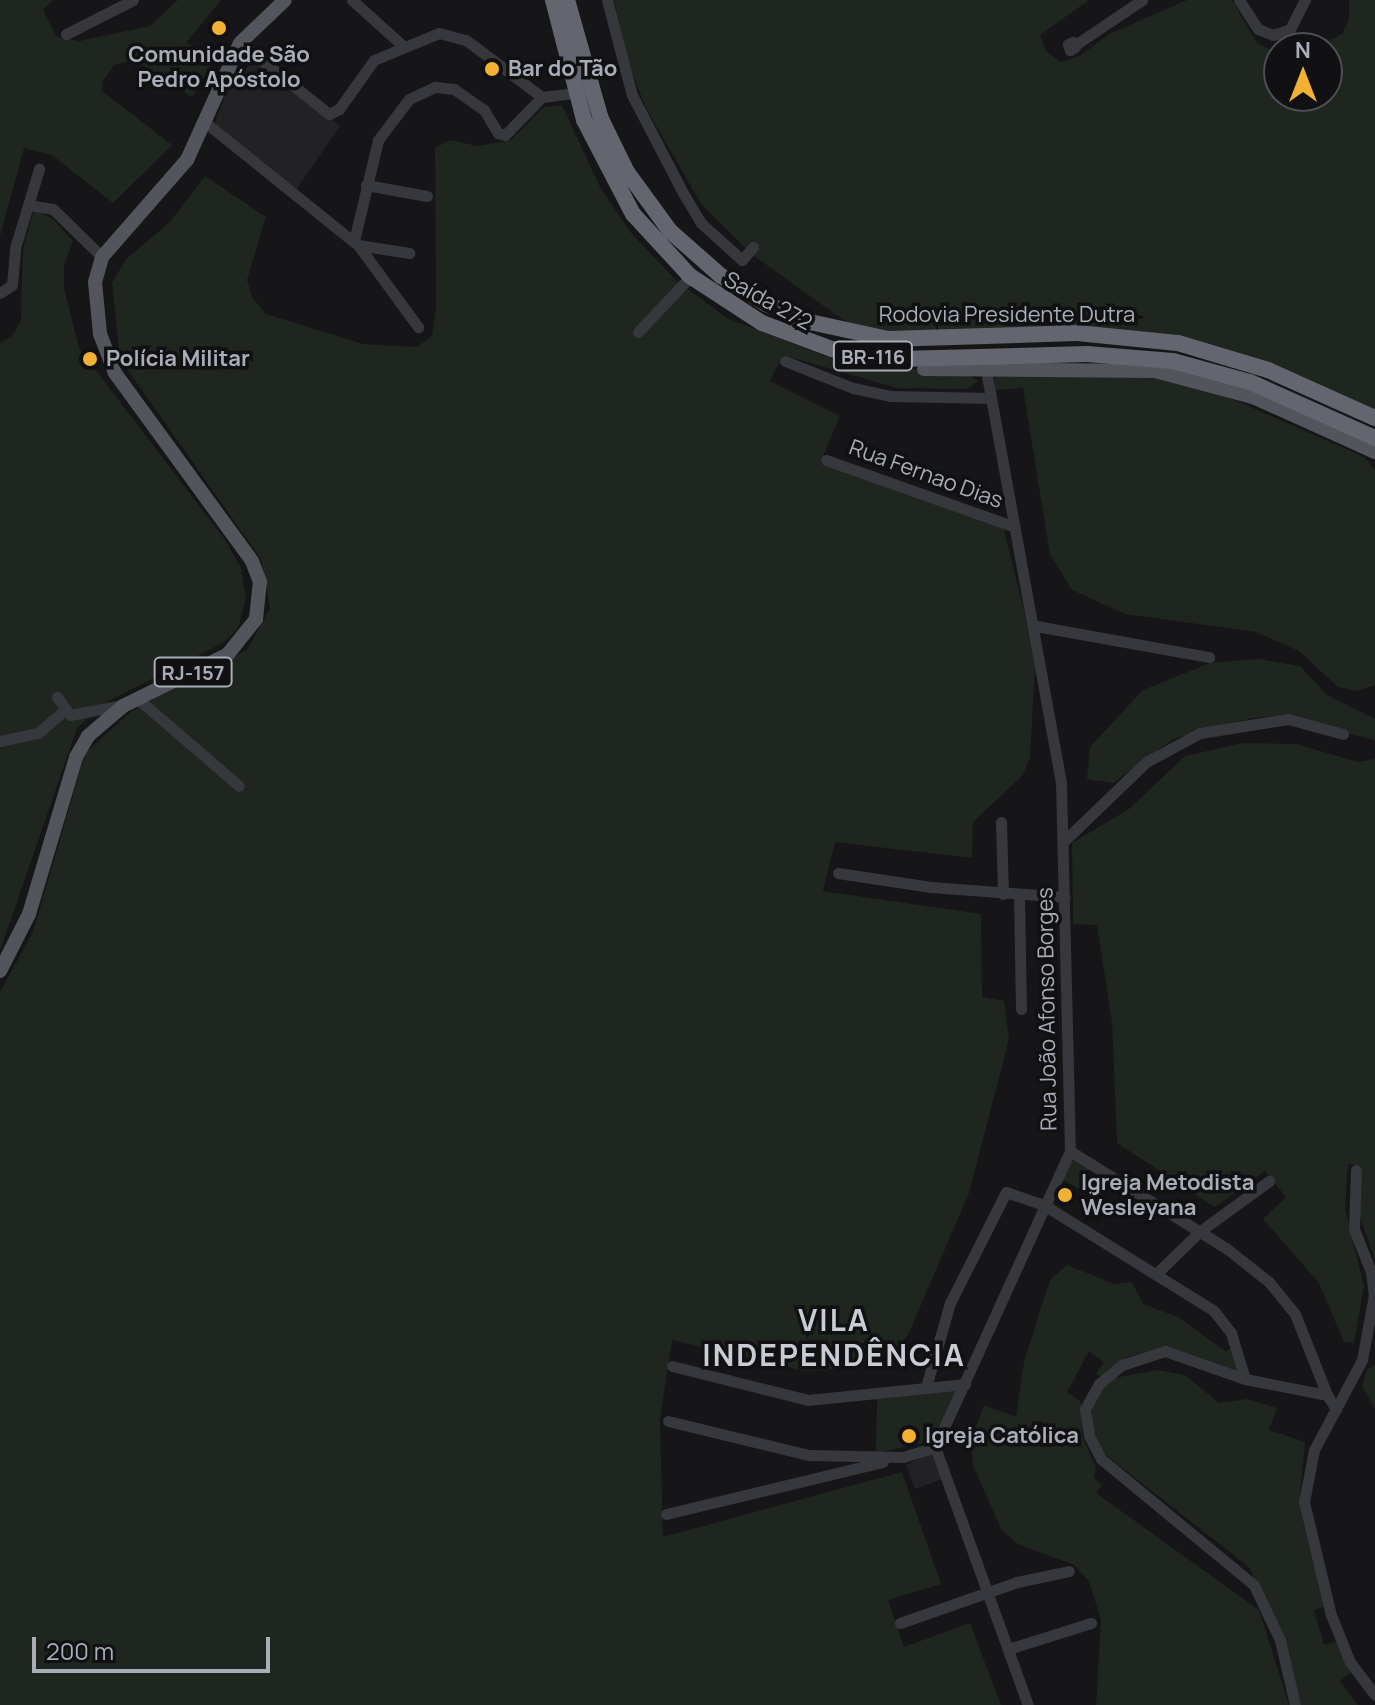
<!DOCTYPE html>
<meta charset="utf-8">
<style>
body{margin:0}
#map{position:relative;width:1375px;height:1705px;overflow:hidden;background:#161618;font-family:Manrope,sans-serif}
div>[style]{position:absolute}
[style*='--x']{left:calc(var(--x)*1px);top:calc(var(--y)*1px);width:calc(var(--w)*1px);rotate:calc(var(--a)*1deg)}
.built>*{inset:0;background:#222225}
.green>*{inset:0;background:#1e261f}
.minor>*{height:11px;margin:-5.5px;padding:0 5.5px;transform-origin:5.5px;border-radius:5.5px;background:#37383d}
.major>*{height:14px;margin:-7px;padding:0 7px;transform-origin:7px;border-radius:7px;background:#53555c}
.highway>*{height:16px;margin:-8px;padding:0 8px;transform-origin:8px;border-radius:8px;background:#63666e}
.dots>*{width:22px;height:22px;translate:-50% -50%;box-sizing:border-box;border:4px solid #111113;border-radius:50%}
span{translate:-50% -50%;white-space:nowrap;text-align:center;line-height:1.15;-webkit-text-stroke:7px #111113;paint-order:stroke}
.shield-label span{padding:2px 6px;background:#111113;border:2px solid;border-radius:6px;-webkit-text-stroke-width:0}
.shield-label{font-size:20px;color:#a8adb8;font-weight:700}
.poi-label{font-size:22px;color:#a8adb8;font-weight:700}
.left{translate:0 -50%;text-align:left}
.street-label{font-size:22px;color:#a8adb8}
.district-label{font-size:30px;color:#c9ccd4;font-weight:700;letter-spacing:2px}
.north{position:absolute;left:1263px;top:32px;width:80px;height:80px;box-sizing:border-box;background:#111113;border:2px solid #4d4f55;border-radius:50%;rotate:0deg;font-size:22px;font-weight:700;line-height:32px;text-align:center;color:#a8adb8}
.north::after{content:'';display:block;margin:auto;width:28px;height:36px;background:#f2b134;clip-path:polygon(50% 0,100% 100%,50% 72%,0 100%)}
.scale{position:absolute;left:32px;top:1637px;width:238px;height:36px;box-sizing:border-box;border:4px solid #a8adb8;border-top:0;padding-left:10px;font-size:24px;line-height:28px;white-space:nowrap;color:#a8adb8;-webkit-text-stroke:6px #111113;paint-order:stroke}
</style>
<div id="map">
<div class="built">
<div style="clip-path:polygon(242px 49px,340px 126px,296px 190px,215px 123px)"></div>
<div style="clip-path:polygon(931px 1453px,943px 1479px,915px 1489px,906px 1465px)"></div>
</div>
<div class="green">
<div style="clip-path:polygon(0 0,53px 0,43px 10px,57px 37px,80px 41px,150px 26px,178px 0,221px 0,186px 43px,217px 56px,192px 97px,135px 60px,114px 65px,103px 81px,102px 91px,172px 145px,113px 203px,52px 155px,24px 148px,0 236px)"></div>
<div style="clip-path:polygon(614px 0,1089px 0,1040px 35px,1046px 51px,1060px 62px,1080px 56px,1109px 34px,1187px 0,1232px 0,1257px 43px,1279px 54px,1279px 96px,1327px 96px,1327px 48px,1314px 48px,1342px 34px,1349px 20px,1349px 0,1375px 0,1375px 411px,1161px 334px,1062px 327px,944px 338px,865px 329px,845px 321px,753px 255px,701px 204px,646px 108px,625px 55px)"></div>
<div style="clip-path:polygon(562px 105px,600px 187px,631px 233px,678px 282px,727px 318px,840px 362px,967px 374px,978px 381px,967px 389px,897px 388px,783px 355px,770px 381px,840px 416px,820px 463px,1004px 529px,1024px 611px,1035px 667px,1030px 757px,1023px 775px,973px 822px,972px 858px,835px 842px,823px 891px,981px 914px,982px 997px,1004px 1001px,1009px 1039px,969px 1193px,908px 1335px,894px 1352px,855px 1368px,805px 1371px,672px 1340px,660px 1420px,663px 1537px,902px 1472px,941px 1584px,888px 1600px,904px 1647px,970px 1623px,1001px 1705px,0 1705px,0 992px,33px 932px,85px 753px,133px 710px,247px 650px,270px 608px,261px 559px,120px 359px,112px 283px,126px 259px,169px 223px,205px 176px,266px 217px,247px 280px,252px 297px,266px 314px,363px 344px,417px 347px,432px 336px,436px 308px,435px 148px,450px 140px,477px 146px,511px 140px,544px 107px)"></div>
<div style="clip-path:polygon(34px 210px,54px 220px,73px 241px,64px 265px,64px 288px,79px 348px,226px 541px,241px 568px,246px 598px,238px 628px,223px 643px,106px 702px,77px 728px,0 951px,0 343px,13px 335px,21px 320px,23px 249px)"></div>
<div style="clip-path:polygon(995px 371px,1146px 375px,1228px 397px,1364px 457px,1375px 470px,1375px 685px,1356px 691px,1338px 687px,1299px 651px,1256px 632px,1125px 614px,1072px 590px,1050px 554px,1023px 388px,995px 390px)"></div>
<div style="clip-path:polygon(1258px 659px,1300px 666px,1327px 695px,1375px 719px,1375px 740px,1277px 716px,1252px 718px,1173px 739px,1113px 783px,1087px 779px,1090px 747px,1143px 690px,1210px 663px)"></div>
<div style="clip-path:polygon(1243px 743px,1296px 744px,1358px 762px,1375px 759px,1375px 1260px,1360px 1216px,1362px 1166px,1348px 1164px,1345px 1209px,1364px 1286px,1354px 1343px,1344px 1342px,1319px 1283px,1263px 1219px,1286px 1197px,1265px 1171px,1215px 1207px,1117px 1143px,1112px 1022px,1097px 925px,1073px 924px,1072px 843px,1129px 809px,1185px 756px)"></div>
<div style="clip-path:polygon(1072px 1157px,1090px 1169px,1081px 1190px,1062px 1179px)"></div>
<div style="clip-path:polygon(1067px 1265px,1114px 1284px,1132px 1282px,1143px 1304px,1178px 1317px,1225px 1351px,1233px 1348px,1240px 1373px,1164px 1347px,1127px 1357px,1101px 1377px,1096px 1373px,1104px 1362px,1089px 1351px,1067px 1392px,1081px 1402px,1082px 1437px,1096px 1467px,1094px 1478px,1102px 1485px,1096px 1493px,1259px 1610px,1289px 1705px,1096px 1705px,1101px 1620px,1089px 1581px,1074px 1565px,1018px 1544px,1002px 1531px,973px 1465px,971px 1441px,984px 1405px,1016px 1417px,1024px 1362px,1043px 1301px,1051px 1279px)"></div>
<div style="clip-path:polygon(1375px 1365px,1375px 1409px,1362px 1386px,1367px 1369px)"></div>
<div style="clip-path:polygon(1157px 1370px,1185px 1375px,1219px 1403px,1247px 1399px,1277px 1408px,1269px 1430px,1305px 1442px,1299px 1506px,1326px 1606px,1314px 1610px,1324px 1645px,1338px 1641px,1353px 1671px,1340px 1681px,1358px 1705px,1301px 1705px,1288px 1652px,1249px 1567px,1102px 1452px,1092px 1432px,1092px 1396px,1114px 1378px)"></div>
<div style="clip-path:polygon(958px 1387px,933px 1441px,876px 1453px,877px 1398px)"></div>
</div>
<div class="minor">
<div style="--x:352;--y:0;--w:67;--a:42"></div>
<div style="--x:607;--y:0;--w:98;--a:75.3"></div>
<div style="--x:632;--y:95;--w:110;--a:62.5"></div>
<div style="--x:683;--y:193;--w:35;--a:59"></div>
<div style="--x:701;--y:223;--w:55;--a:42.1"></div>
<div style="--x:742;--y:260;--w:17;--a:-50"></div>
<div style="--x:1239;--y:0;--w:35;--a:57"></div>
<div style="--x:1258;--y:29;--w:16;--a:22"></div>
<div style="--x:1273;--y:35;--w:18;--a:-19"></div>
<div style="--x:1290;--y:29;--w:33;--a:-63"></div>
<div style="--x:66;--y:34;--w:75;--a:-26.9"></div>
<div style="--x:1073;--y:42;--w:5;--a:68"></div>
<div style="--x:1075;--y:47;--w:6;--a:149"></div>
<div style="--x:1070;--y:50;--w:6;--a:-108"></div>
<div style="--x:1068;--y:44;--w:5;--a:-22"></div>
<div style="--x:240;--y:43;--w:114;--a:38.6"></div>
<div style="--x:329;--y:114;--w:11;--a:-27"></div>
<div style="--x:339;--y:109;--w:60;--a:-54.5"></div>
<div style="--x:374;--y:60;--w:70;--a:-22.6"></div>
<div style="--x:439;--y:33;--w:28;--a:15"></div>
<div style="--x:466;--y:40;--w:95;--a:36.9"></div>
<div style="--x:1075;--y:45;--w:81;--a:-33.9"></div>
<div style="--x:206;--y:123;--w:195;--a:38.8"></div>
<div style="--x:358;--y:245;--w:102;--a:53.8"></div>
<div style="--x:366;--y:185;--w:62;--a:10.2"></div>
<div style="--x:28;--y:205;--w:25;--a:9"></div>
<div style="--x:53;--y:209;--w:69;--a:44.4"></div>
<div style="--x:354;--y:241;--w:104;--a:-76.6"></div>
<div style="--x:378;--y:140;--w:51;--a:-52.9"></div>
<div style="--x:409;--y:99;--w:29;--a:-25"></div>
<div style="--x:435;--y:87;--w:19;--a:6"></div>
<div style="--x:454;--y:89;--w:37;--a:35"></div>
<div style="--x:484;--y:110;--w:27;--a:59"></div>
<div style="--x:498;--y:133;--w:7;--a:16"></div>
<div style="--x:505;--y:135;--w:53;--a:-45.8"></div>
<div style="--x:542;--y:97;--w:34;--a:-7"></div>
<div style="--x:358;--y:245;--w:52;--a:8.9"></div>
<div style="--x:0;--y:293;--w:14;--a:-34"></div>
<div style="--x:12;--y:285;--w:37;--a:-85"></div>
<div style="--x:15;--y:248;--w:83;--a:-73.1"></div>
<div style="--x:638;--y:332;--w:73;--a:-46.7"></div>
<div style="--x:785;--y:361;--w:73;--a:21.7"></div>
<div style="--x:853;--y:388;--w:38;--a:12"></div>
<div style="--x:890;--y:396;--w:100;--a:1.1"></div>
<div style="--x:986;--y:370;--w:420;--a:79.7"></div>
<div style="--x:1061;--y:783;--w:368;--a:88.6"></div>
<div style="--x:1070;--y:1151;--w:325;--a:114.5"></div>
<div style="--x:935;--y:1447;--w:274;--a:70.2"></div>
<div style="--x:826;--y:460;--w:197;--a:19.5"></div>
<div style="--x:1036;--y:626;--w:176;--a:10.2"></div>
<div style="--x:57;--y:697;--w:22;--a:54"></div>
<div style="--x:70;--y:715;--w:58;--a:-10.9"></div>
<div style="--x:138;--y:699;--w:133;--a:40.7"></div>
<div style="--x:0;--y:741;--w:39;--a:-12"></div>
<div style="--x:38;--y:733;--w:33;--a:-41"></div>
<div style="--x:1001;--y:822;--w:72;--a:88.4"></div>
<div style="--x:1064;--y:841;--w:114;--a:-43.9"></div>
<div style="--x:1146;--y:762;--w:61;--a:-28.2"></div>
<div style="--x:1200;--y:733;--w:89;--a:-9"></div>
<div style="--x:1288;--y:719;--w:57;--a:15.3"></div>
<div style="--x:838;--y:873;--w:94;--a:8.6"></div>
<div style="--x:931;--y:887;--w:134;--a:4.3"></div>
<div style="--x:1019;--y:895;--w:114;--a:89"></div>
<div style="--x:1070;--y:1151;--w:184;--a:31.9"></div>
<div style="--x:1226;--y:1248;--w:55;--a:38.3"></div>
<div style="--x:1269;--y:1282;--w:41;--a:50.9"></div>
<div style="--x:1295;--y:1314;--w:87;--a:68.4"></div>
<div style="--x:1356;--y:1170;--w:59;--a:91.9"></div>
<div style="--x:1354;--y:1229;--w:46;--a:68.4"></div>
<div style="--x:1371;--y:1272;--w:23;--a:83"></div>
<div style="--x:1374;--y:1295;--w:66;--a:100.5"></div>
<div style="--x:1362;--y:1360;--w:102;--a:118.1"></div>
<div style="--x:1314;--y:1450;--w:53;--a:100.9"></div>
<div style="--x:1304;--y:1502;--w:116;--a:76.6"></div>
<div style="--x:1331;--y:1615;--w:51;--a:68"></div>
<div style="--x:1350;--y:1662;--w:41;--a:52.9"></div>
<div style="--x:1156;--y:1274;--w:60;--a:-44.3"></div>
<div style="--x:1199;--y:1232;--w:87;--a:-36.1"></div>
<div style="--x:672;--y:1366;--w:140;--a:14"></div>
<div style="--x:808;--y:1400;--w:158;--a:-5.8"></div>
<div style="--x:926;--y:1387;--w:87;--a:-74.1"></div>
<div style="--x:950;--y:1303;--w:124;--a:-63.2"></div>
<div style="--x:1006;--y:1192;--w:40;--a:18.9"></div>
<div style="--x:1044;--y:1205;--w:200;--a:31.9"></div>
<div style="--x:1214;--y:1311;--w:28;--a:52"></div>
<div style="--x:1231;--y:1333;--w:48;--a:73.1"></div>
<div style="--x:668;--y:1421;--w:145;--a:13.6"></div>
<div style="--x:809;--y:1455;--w:94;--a:1.2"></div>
<div style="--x:903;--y:1457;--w:34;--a:-17"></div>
<div style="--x:666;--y:1514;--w:223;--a:-13.5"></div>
<div style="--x:900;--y:1623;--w:124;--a:-19.3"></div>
<div style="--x:1017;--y:1582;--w:53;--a:-11.9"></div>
<div style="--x:1008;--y:1649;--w:87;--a:-17.4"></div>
<div style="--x:1295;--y:1705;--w:67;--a:-103"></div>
<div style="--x:1280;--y:1640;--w:61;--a:-115.3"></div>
<div style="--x:1254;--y:1585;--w:198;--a:-140.5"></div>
<div style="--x:1101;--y:1459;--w:27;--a:-117"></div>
<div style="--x:1089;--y:1435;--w:26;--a:-99"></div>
<div style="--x:1085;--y:1409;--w:29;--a:-61"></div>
<div style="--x:1099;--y:1384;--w:30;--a:-40"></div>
<div style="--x:1122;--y:1365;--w:45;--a:-18"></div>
<div style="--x:1165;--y:1351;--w:85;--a:19.3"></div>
<div style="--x:1245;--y:1379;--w:84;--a:11"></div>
<div style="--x:1327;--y:1395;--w:17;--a:57"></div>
</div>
<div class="major">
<div style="--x:924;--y:369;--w:231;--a:0.5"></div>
<div style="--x:1155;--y:371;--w:101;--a:14.9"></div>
<div style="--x:1253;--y:397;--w:134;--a:24.3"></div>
<div style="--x:0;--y:971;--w:64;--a:-63"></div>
<div style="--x:29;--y:914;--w:164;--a:-73.3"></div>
<div style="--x:76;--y:757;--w:24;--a:-60"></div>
<div style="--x:88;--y:736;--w:46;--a:-40.6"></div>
<div style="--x:123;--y:706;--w:117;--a:-26.3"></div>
<div style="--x:228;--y:654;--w:45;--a:-51.3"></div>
<div style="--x:256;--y:619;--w:37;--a:-84"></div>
<div style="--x:260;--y:582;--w:22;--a:-111"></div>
<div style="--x:252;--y:561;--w:233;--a:-126.1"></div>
<div style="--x:115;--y:373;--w:42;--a:-111"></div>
<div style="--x:100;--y:334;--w:52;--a:-95.5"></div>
<div style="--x:95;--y:282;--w:26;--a:-74"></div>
<div style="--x:102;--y:257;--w:129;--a:-48.8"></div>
<div style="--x:187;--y:160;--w:128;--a:-65.6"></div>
<div style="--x:240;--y:43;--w:62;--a:-43.7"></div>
</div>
<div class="highway">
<div style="--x:553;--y:0;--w:124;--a:75.5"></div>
<div style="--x:584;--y:120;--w:106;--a:62.5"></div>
<div style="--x:633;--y:214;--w:84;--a:47.4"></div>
<div style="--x:690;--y:276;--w:86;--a:33.1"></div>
<div style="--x:762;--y:323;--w:75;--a:20.4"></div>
<div style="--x:832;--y:349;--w:68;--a:8.5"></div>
<div style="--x:899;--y:359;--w:188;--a:-1.5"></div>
<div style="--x:1087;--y:354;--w:86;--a:4.7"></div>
<div style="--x:1173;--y:361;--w:80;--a:15.3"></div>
<div style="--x:1250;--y:382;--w:137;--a:24.1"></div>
<div style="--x:567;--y:0;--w:124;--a:74.1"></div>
<div style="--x:601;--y:119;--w:59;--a:63.9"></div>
<div style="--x:627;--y:172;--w:73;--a:53.9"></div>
<div style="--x:670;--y:231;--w:68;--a:41.4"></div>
<div style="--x:721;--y:276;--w:53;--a:31.9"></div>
<div style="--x:766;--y:304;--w:48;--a:22.2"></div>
<div style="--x:810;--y:322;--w:80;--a:12.3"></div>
<div style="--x:888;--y:339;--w:189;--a:-1.8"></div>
<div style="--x:1077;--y:333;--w:101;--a:5.7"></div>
<div style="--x:1178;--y:343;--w:94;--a:16.7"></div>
<div style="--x:1268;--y:370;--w:117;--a:24.2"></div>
</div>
<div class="dots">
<div style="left:219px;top:28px;background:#f2b134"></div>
<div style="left:492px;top:69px;background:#f2b134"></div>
<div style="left:90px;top:359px;background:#f2b134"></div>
<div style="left:1065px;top:1195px;background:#f2b134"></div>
<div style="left:909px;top:1436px;background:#f2b134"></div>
</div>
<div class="shield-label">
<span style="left:873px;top:356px">BR-116</span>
<span style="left:193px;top:672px">RJ-157</span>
</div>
<div class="poi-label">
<span style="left:219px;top:67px">Comunidade São<br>Pedro Apóstolo</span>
<span class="left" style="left:508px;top:69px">Bar do Tão</span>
<span class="left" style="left:106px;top:359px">Polícia Militar</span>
<span class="left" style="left:1081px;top:1195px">Igreja Metodista<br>Wesleyana</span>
<span class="left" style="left:925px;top:1436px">Igreja Católica</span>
</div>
<div class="street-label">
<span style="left:768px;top:301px;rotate:29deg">Saída 272</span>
<span style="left:1007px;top:315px">Rodovia Presidente Dutra</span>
<span style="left:926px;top:474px;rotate:20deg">Rua Fernao Dias</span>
<span style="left:1047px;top:1009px;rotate:-91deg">Rua João Afonso Borges</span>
</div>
<div class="district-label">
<span style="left:834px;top:1337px">VILA<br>INDEPENDÊNCIA</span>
</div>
<div class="north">N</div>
<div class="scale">200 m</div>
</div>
